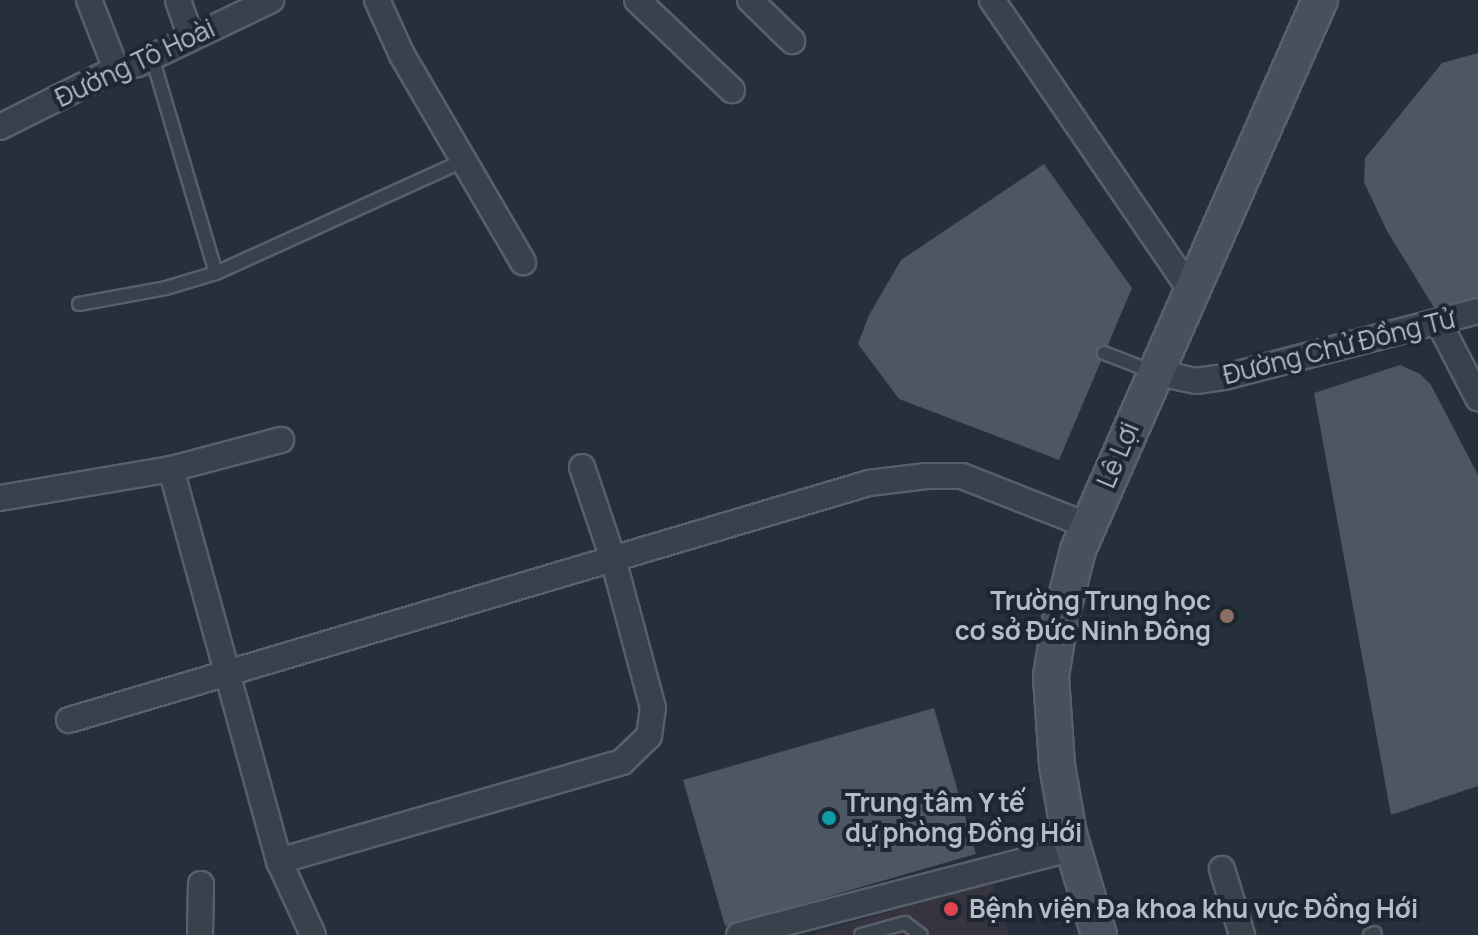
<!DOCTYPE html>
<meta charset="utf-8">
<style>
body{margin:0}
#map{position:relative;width:1478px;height:935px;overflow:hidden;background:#262f3c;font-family:Manrope,sans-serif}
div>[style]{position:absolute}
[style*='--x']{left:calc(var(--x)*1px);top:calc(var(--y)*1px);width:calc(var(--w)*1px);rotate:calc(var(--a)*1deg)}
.medical>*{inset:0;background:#363441}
.building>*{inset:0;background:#4c5665;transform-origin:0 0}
.roads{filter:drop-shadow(2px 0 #575f6a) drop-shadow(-2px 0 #575f6a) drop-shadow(0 2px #575f6a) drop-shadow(0 -2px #575f6a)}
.lane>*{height:12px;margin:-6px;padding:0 6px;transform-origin:6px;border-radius:6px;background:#39414c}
.street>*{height:24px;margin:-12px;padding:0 12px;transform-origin:12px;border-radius:12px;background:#39414c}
.secondary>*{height:34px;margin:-17px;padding:0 17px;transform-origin:17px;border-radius:17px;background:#48505f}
.dots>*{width:22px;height:22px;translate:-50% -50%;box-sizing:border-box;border:4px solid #1e2631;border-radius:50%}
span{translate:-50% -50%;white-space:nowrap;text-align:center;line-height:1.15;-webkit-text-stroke:8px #1e2631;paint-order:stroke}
.street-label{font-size:26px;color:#b5bcc8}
.poi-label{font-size:26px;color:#b5bcc8;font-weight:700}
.right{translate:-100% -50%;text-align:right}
.left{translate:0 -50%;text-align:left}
</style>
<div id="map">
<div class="medical">
<div style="clip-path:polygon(992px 882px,1009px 935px,809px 935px)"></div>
</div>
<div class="building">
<div style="clip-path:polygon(1478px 53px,1478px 304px,1438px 314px,1387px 231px,1364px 182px,1365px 158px,1442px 63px)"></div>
<div style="clip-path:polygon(1044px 164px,1132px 288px,1059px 460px,899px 399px,858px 344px,869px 315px,901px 260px)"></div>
<div style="clip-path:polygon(1400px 365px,1420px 374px,1431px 385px,1478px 475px,1478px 786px,1391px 815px,1314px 393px)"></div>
<div style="left:934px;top:708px;width:152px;height:261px;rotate:74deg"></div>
</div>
<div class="roads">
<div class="lane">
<div style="--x:152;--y:57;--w:225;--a:73.5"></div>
<div style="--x:79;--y:304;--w:88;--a:-10.4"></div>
<div style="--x:166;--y:288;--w:52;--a:-16.7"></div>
<div style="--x:216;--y:273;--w:271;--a:-24.4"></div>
<div style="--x:1104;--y:353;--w:53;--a:21.2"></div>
<div style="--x:861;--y:935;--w:46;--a:-15.3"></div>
<div style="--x:905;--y:923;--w:20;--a:37"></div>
<div style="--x:1370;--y:935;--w:5;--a:-22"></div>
</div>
<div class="street">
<div style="--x:89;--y:0;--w:74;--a:68.6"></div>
<div style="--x:178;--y:0;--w:40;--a:71.1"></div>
<div style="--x:377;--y:0;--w:60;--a:65.6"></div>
<div style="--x:402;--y:55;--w:240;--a:59.7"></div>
<div style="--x:637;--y:0;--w:131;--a:43.5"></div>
<div style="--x:750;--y:0;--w:59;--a:44.3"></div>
<div style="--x:992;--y:0;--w:353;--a:55.6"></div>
<div style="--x:0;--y:127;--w:130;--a:-26.6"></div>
<div style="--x:116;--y:69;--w:23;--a:-13"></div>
<div style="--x:138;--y:64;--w:148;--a:-25.7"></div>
<div style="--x:1439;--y:323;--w:85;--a:62.5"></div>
<div style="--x:1154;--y:372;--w:43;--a:12.1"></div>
<div style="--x:1196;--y:381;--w:29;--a:-8"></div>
<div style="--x:1225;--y:377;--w:261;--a:-14.6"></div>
<div style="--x:171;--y:469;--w:114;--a:-14.8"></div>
<div style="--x:0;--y:498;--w:173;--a:-9.6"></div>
<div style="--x:171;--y:469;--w:407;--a:74.6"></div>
<div style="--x:279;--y:861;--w:81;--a:65.3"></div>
<div style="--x:69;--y:720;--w:834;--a:-16.5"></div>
<div style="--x:869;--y:483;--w:58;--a:-6.9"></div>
<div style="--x:927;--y:476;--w:35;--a:0"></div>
<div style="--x:962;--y:476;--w:136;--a:21.5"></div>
<div style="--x:279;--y:861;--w:357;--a:-16.1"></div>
<div style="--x:622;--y:762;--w:37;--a:-44"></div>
<div style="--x:649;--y:736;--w:28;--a:-82"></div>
<div style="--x:653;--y:708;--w:154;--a:-105"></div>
<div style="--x:613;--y:559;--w:97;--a:-108.6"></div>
<div style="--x:1222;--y:869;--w:69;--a:73.1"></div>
<div style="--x:200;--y:935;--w:51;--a:-88.9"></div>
<div style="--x:739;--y:935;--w:345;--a:-14.6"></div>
</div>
<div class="secondary">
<div style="--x:1099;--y:935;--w:105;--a:-106.5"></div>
<div style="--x:1069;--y:834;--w:70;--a:-99.9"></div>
<div style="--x:1057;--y:765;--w:89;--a:-93.9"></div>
<div style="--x:1051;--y:676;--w:56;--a:-80.7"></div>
<div style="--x:1060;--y:621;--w:73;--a:-75.8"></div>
<div style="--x:1078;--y:550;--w:601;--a:-66.25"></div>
</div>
</div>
<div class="dots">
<div style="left:1227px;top:616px;background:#8d6e63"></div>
<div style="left:829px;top:818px;background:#0f9aa8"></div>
<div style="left:951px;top:909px;background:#e0444e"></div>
</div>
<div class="street-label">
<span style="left:135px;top:63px;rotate:-25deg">Đường Tô Hoài</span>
<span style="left:1339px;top:347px;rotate:-14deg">Đường Chử Đồng Tử</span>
<span style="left:1118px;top:455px;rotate:-67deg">Lê Lợi</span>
</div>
<div class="poi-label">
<span class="right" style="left:1211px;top:616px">Trường Trung học<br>cơ sở Đức Ninh Đông</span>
<span class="left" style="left:845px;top:818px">Trung tâm Y tế<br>dự phòng Đồng Hới</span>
<span class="left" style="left:969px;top:909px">Bệnh viện Đa khoa khu vực Đồng Hới</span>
</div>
</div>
